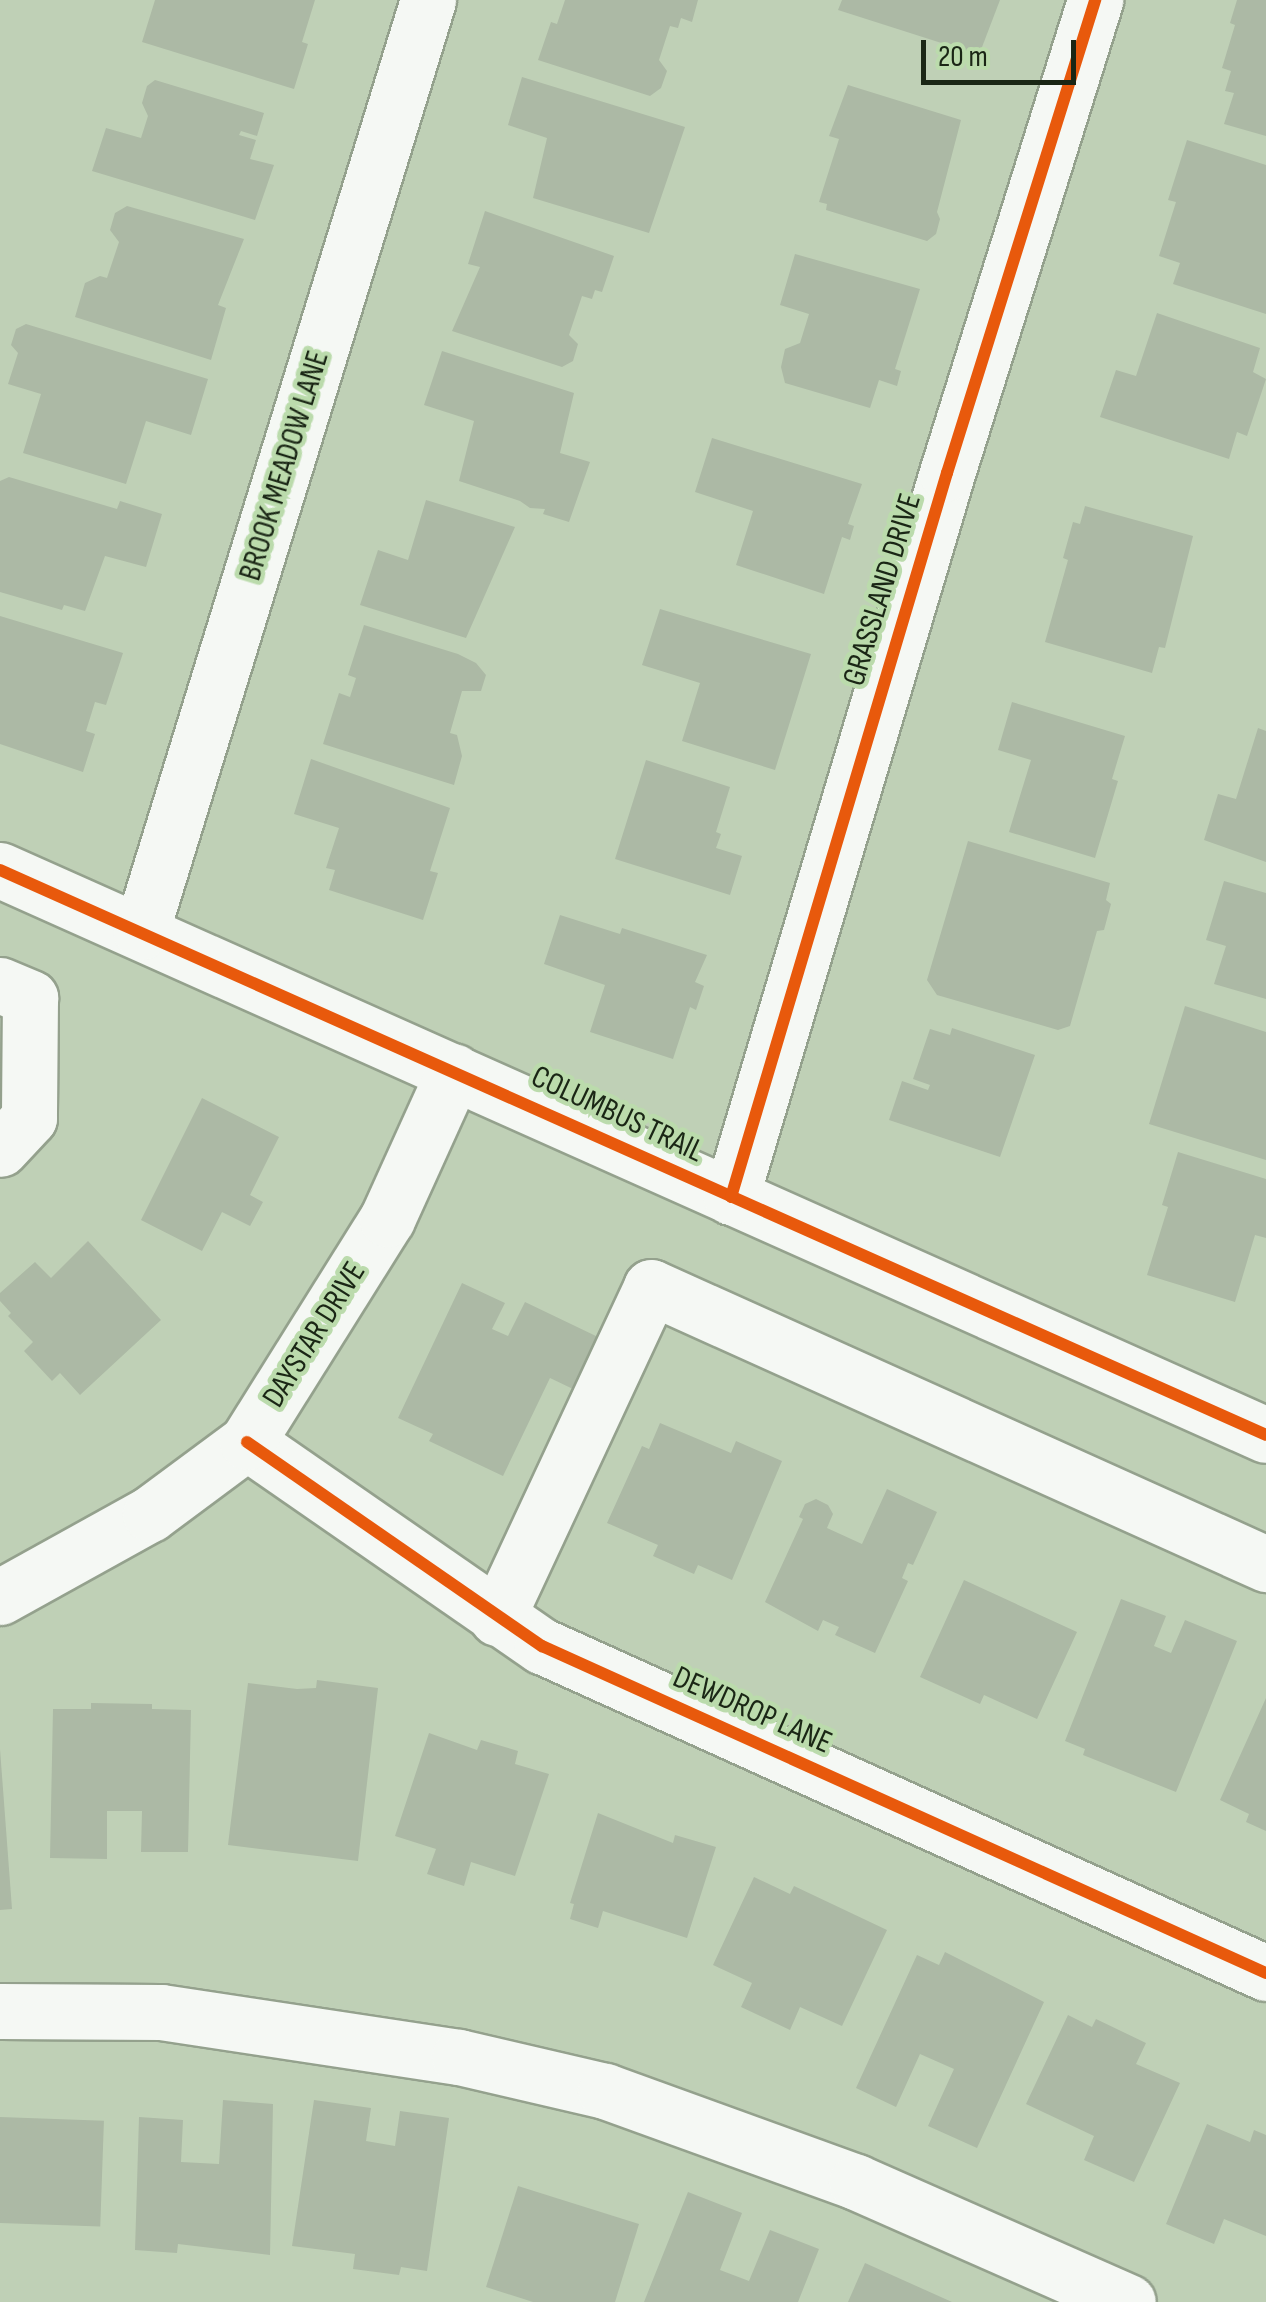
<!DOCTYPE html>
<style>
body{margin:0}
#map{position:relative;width:1266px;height:2302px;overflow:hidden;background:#bfd0b6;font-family:"Sofia Sans Condensed",sans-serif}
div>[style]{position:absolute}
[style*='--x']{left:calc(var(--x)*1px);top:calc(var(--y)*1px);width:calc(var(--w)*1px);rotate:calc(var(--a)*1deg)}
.building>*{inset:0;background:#acb9a5;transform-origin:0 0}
.roads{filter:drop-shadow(2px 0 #94a18d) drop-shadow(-2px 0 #94a18d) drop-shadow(0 2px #94a18d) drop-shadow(0 -2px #94a18d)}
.minor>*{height:55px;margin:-27.5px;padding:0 27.5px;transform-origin:27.5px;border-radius:27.5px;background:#f5f8f4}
.cycleway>*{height:12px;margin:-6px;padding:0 6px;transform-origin:6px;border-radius:6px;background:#e8590c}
span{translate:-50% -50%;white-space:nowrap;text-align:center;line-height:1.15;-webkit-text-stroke:9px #bbdbac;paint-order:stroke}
.street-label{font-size:32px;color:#1a2615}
.scale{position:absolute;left:921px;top:40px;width:155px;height:45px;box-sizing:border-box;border:5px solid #1a2615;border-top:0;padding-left:12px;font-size:30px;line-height:35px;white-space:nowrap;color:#1a2615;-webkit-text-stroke:8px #bbdbac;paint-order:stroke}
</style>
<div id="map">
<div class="building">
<div style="clip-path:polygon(155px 0,315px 0,302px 42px,308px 44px,294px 89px,142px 42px)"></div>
<div style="clip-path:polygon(565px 0,698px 0,692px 22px,681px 18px,678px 28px,670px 26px,659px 60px,667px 71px,661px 88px,650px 96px,538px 60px,551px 22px,557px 24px)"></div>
<div style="clip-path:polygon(842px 0,1000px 0,979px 55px,838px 10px)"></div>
<div style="clip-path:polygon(1237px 0,1266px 0,1266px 136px,1224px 124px,1234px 93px,1225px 91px,1231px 71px,1222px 68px,1235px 25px,1230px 23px)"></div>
<div style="clip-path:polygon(522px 77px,685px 127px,649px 233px,533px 198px,547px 138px,508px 125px)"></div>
<div style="clip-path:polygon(155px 80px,264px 113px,257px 136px,241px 131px,239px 135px,256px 140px,250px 159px,274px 165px,255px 220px,92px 171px,106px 128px,141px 138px,148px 116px,142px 103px,147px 86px)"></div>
<div style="clip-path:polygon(848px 85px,961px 120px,937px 212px,940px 219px,936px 234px,927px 241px,826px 210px,827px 204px,819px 202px,839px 139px,829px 136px)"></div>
<div style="clip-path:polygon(1187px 140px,1266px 165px,1266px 314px,1173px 284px,1180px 263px,1159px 256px,1176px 202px,1168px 200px)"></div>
<div style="clip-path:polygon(127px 206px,244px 239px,218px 305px,226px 308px,211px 360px,75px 317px,85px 283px,100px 276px,107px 278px,119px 242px,110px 230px,115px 213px)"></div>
<div style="clip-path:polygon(485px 211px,614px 256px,602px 292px,595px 290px,592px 299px,582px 296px,569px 335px,578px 344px,573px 361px,562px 367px,452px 331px,480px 267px,468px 264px)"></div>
<div style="clip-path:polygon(795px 254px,920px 289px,895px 369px,901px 371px,897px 386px,879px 380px,870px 408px,785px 383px,781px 367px,785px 349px,800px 343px,809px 314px,780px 305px)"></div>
<div style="clip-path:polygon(1157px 313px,1260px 348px,1253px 372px,1266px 379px,1247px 436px,1237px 432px,1229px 459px,1100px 417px,1116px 370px,1136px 376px)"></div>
<div style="clip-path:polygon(26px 324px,208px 379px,191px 435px,146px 421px,126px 484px,23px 453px,41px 394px,8px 384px,18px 353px,11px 345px,16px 329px)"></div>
<div style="clip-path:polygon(442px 351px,574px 393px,560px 453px,590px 462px,569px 522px,543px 514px,545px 509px,530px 508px,520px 501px,459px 481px,474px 421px,424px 405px)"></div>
<div style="clip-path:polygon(712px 438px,862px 484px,848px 524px,854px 526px,850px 540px,842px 537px,824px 594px,736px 565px,753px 511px,695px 492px)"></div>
<div style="clip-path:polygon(9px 477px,117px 509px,120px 501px,162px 514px,146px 567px,105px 556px,85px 611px,64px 605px,62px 610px,0 592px,0 481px)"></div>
<div style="clip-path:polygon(426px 500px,515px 527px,466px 638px,360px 605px,378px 550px,408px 560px)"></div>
<div style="clip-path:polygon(1085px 506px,1193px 536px,1165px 648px,1159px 647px,1152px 673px,1045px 642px,1068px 560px,1063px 558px,1073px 522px,1080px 524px)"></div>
<div style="clip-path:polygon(660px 609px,811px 654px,775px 770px,682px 741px,700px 683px,642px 665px)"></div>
<div style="clip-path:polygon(0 616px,123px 653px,106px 705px,95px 702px,86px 731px,95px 734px,83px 772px,0 744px)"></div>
<div style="clip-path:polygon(364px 625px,458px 654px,476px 663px,486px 675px,481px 691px,462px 691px,450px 733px,457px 735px,462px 756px,454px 785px,323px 744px,339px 693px,350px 697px,356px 678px,348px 675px)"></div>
<div style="clip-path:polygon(1012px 702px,1125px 736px,1112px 779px,1118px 781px,1095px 858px,1009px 832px,1031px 760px,998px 750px)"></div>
<div style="clip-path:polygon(1258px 728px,1266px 731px,1266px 862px,1204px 840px,1218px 794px,1236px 799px)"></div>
<div style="clip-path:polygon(311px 759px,450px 808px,430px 871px,438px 873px,423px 920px,329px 890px,335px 870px,326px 868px,339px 828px,294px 814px)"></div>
<div style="clip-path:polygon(646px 760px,730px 787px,716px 832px,721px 834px,716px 848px,742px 856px,730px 895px,615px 859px)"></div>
<div style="clip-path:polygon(968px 841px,1110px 883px,1106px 900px,1111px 904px,1104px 930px,1097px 931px,1070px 1026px,1058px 1030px,937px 995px,927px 980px)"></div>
<div style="clip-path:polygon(1224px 881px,1266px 893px,1266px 999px,1214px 984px,1226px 946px,1206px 940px)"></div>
<div style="clip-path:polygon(560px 915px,620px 934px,622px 928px,707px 955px,695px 982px,704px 986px,696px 1010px,690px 1007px,673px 1059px,590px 1032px,605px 985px,544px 964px)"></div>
<div style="clip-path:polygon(1185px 1006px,1266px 1032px,1266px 1160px,1149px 1124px)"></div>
<div style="clip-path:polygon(952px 1028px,1035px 1055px,1000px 1157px,889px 1120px,902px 1081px,928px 1090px,930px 1085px,913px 1079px,930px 1029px,950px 1035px)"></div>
<div style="clip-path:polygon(202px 1098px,279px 1137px,250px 1195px,263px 1202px,250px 1226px,222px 1212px,202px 1251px,141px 1220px)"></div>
<div style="clip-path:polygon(1178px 1152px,1266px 1179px,1266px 1238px,1255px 1235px,1235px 1302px,1147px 1275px,1168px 1207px,1162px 1205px)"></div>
<div style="clip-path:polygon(88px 1241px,161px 1320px,80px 1395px,60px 1373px,52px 1381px,24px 1351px,33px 1342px,8px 1316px,11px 1313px,0 1301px,0 1293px,35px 1262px,51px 1278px)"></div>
<div style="clip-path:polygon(462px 1283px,505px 1303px,492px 1329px,508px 1336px,525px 1302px,598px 1337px,573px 1389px,550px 1378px,503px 1476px,429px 1441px,433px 1434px,398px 1418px)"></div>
<div style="clip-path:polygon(660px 1423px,731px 1453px,736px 1441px,782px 1461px,732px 1580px,698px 1565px,694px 1574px,653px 1556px,658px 1545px,607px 1523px,642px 1446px,649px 1449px)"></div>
<div style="clip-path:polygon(887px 1489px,937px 1512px,913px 1565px,908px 1563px,902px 1578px,908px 1581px,875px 1653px,835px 1635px,839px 1627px,823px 1620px,818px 1631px,765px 1602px,803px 1519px,799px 1517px,805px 1504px,816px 1499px,828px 1505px,833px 1514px,827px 1528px,862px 1544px)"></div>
<div style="clip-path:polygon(964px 1580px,1077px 1632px,1037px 1719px,984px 1695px,980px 1704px,920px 1677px)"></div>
<div style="clip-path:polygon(1121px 1599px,1166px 1616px,1154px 1646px,1171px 1653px,1185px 1620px,1237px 1641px,1176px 1792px,1083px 1755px,1085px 1749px,1065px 1741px)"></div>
<div style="clip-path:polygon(317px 1680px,378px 1688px,358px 1861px,228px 1845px,248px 1683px,297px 1689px,316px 1688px)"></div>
<div style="clip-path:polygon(1266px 1698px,1266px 1831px,1246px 1822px,1249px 1814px,1220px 1800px)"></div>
<div style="clip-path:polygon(91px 1703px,152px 1704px,152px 1709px,191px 1710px,188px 1852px,141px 1852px,142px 1811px,107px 1811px,107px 1859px,50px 1858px,53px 1709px,91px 1709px)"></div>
<div style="clip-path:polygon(429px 1733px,477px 1750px,481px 1740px,518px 1751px,515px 1764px,549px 1774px,515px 1876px,471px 1862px,464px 1886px,427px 1874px,436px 1849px,395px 1836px)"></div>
<div style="clip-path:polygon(0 1749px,12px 1909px,0 1910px)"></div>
<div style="clip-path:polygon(598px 1813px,673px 1843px,675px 1835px,716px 1847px,687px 1938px,603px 1911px,598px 1928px,570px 1919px,574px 1904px,570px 1903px)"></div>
<div style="clip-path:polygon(754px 1877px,790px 1894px,794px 1886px,887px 1930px,842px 2026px,800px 2007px,790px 2030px,741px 2007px,752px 1983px,713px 1965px)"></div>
<div style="clip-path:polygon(945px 1952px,1044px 2002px,977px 2148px,928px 2126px,954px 2069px,920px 2054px,896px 2107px,856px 2088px,917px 1955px,939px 1965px)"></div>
<div style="clip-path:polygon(1068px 2015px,1092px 2027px,1096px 2019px,1146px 2043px,1136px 2064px,1180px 2083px,1134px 2182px,1084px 2160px,1094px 2136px,1026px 2104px)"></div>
<div style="clip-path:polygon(223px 2100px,273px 2104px,270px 2255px,178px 2244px,177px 2253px,135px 2250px,139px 2117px,183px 2120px,181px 2162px,219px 2164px)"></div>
<div style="clip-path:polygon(314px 2100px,371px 2108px,366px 2141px,395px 2146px,400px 2111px,449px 2118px,427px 2271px,401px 2267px,399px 2275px,353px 2269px,355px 2254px,292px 2246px)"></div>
<div style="left:0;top:2117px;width:104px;height:106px;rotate:2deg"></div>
<div style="clip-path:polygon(1207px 2124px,1250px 2142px,1254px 2130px,1266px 2135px,1266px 2236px,1224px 2219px,1214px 2244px,1166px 2224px)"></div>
<div style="clip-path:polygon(518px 2186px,639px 2224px,615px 2302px,533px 2302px,486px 2287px)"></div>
<div style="clip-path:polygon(688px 2192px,742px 2213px,720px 2270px,749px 2281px,770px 2230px,819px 2249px,798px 2302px,644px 2302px)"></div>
<div style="clip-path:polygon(865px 2263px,952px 2302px,848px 2302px)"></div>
</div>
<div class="roads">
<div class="minor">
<div style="--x:0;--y:870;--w:1386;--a:24.05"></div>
<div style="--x:141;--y:932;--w:975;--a:-72.88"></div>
<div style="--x:0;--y:985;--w:33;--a:23"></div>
<div style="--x:30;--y:998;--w:120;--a:90.5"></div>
<div style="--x:29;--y:1118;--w:42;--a:133.1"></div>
<div style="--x:731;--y:1197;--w:756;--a:-73.39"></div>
<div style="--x:947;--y:473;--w:496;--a:-72.6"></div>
<div style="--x:247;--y:1442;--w:359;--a:34.7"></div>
<div style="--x:542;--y:1646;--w:794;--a:24.31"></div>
<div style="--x:0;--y:1597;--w:171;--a:-29"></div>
<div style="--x:150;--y:1514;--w:121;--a:-36.6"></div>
<div style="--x:247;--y:1442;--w:263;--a:-57.9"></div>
<div style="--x:387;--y:1219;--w:162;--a:-65.6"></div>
<div style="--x:497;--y:1618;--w:365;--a:-65"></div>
<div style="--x:651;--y:1287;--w:675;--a:24.25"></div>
<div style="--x:0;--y:2011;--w:161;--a:0.4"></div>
<div style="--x:161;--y:2012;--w:301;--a:8.6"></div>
<div style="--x:459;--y:2057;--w:150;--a:13.1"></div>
<div style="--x:605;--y:2091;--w:267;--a:19.9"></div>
<div style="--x:856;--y:2182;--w:297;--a:23.8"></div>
</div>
</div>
<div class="cycleway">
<div style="--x:0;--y:870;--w:1386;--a:24.05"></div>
<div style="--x:731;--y:1197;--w:756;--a:-73.39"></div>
<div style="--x:947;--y:473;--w:496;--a:-72.6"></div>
<div style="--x:247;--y:1442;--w:359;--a:34.7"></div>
<div style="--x:542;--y:1646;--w:794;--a:24.31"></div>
</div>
<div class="street-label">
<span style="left:285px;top:466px;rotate:-73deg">BROOK MEADOW LANE</span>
<span style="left:883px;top:590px;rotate:-73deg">GRASSLAND DRIVE</span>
<span style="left:617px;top:1115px;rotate:25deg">COLUMBUS TRAIL</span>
<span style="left:315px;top:1335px;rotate:-58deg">DAYSTAR DRIVE</span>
<span style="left:752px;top:1711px;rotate:24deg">DEWDROP LANE</span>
</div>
<div class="scale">20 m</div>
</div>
